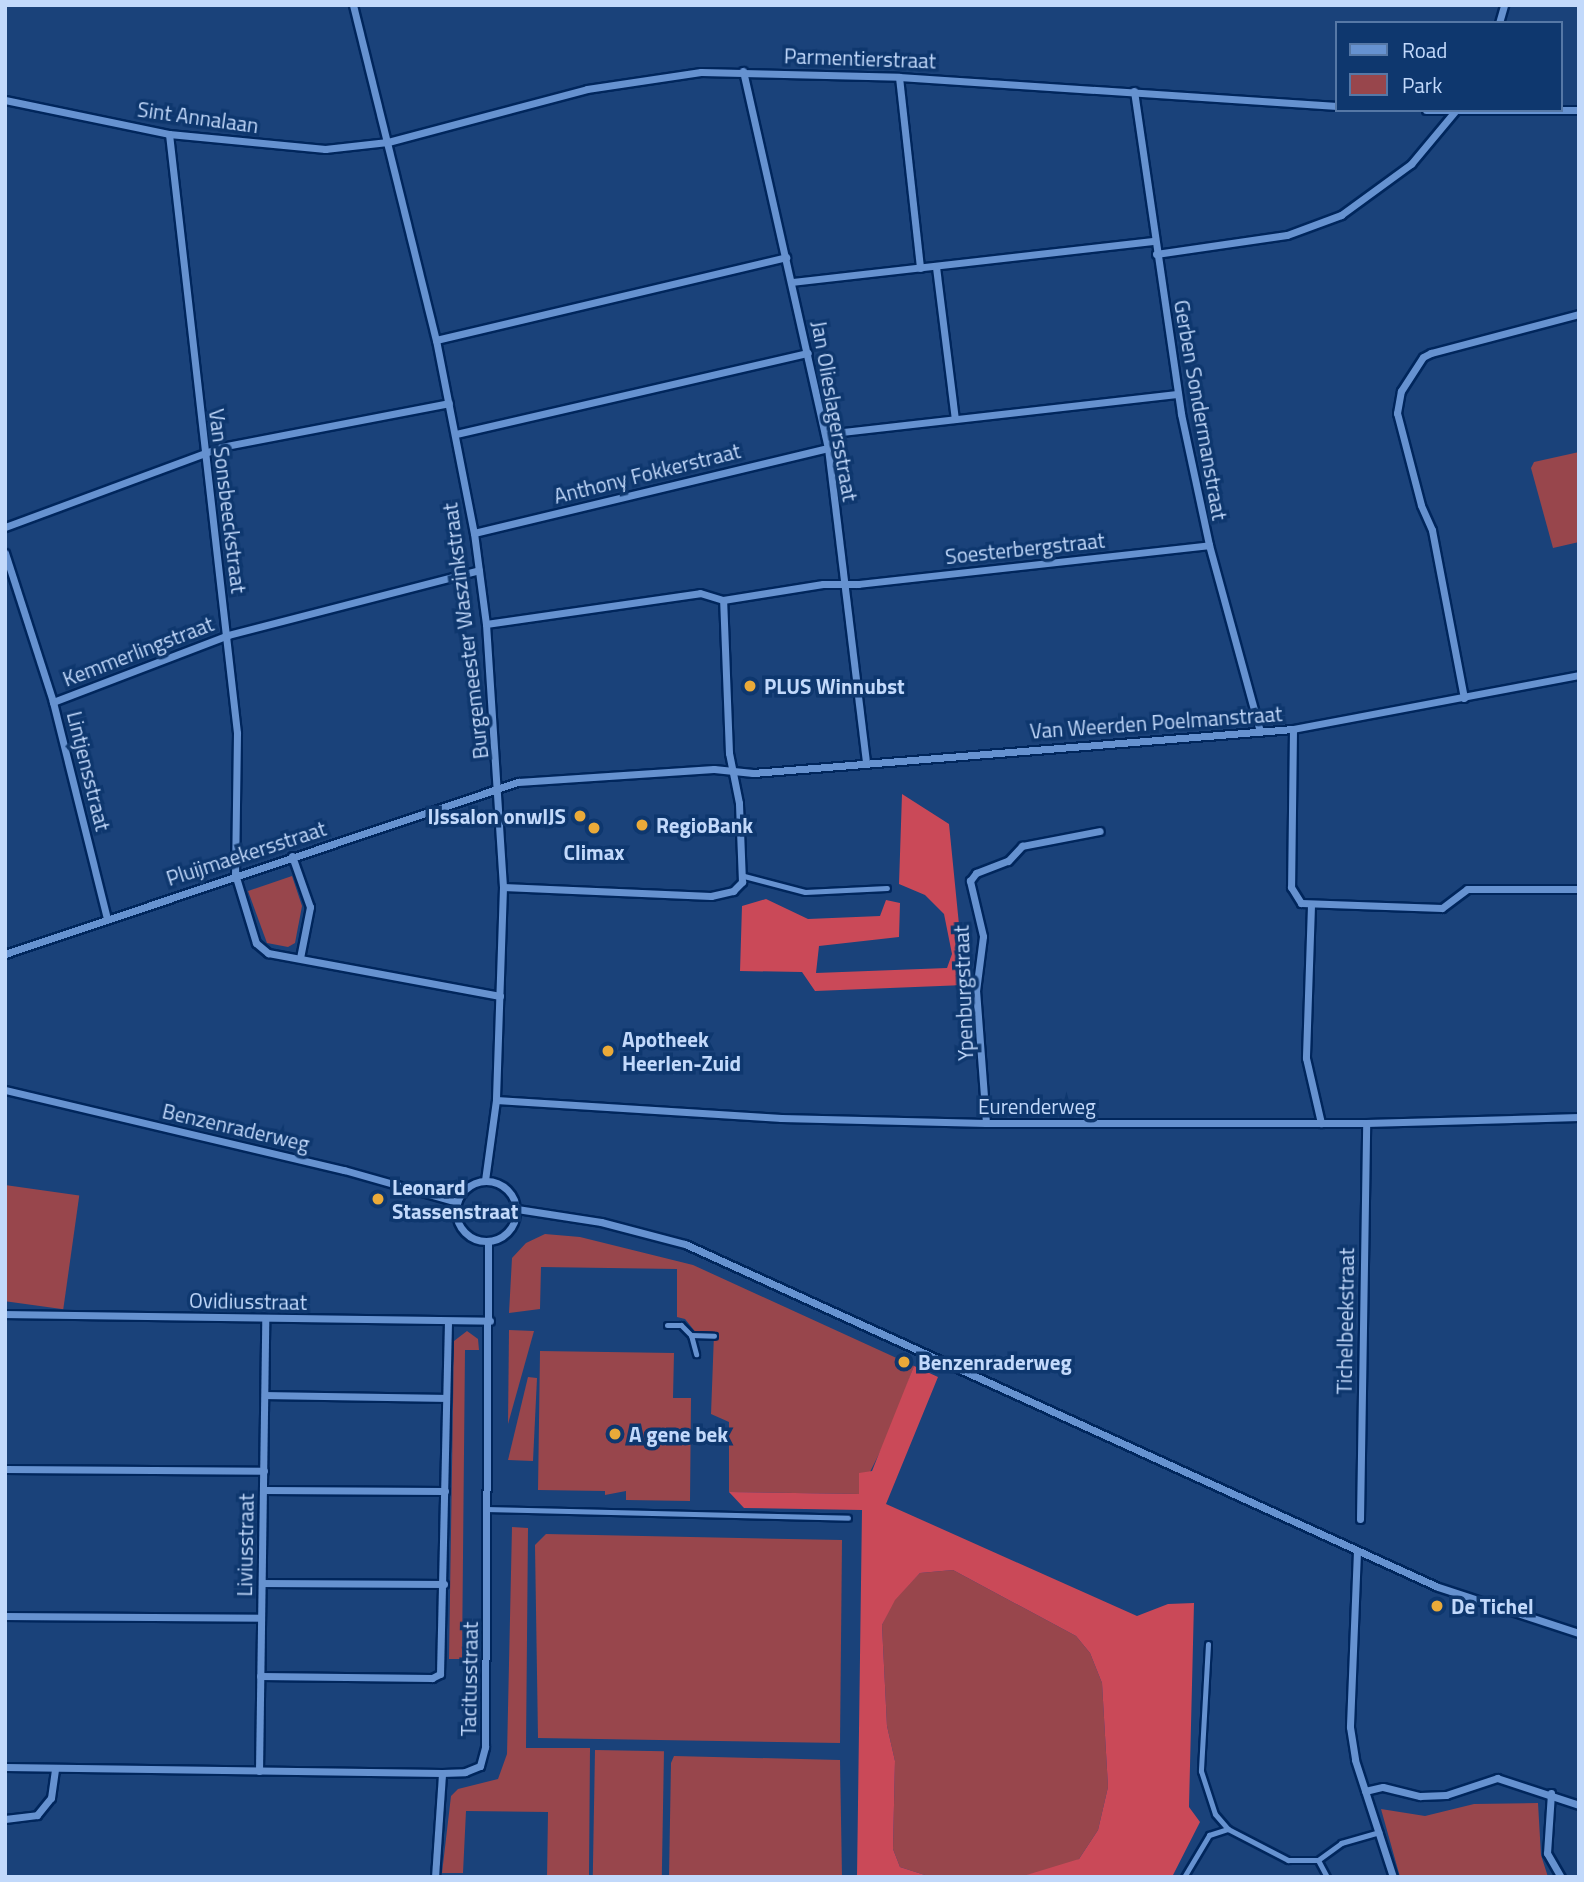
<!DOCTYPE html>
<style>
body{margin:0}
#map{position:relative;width:1584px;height:1882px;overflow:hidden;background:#1a427a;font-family:"Titillium Web",sans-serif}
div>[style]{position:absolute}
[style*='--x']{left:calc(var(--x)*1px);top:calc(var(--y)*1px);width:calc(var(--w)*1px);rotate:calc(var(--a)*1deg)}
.green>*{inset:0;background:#98464c;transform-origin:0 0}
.forest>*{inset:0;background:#ca4958}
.roads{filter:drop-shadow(2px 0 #00265c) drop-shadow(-2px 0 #00265c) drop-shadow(0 2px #00265c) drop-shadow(0 -2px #00265c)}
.service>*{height:5px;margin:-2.5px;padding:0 2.5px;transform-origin:2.5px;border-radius:2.5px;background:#6692d0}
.minor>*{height:7px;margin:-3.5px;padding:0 3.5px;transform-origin:3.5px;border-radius:3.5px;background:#6692d0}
.minor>.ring{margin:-3.5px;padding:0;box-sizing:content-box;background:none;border:7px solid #6692d0;border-radius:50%}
.dots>*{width:19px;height:19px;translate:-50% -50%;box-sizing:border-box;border:4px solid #0e376e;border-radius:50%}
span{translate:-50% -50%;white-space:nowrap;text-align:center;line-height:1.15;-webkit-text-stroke:7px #0e376e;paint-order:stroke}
.street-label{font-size:21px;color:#c2d9fb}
.poi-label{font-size:21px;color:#c2d9fb;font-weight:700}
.left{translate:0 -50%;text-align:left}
.right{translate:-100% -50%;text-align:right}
.frame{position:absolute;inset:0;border:7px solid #c2d9fb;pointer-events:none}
.legend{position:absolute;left:1335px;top:21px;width:228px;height:91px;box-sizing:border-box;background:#0e376e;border:2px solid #5678a6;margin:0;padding:9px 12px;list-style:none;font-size:21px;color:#c2d9fb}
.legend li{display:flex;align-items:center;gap:14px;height:35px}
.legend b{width:35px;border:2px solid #5678a6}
</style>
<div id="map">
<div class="green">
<div style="clip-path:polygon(1579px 452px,1579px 542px,1553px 548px,1531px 468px,1534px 462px)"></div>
<div style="clip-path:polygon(292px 876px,302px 906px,295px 943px,288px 947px,267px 943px,248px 891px)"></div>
<div style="left:5px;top:1185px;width:75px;height:115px;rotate:8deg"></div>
<div style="clip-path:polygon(545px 1234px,580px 1237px,693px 1265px,914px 1366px,889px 1434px,859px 1494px,729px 1492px,729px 1422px,711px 1414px,714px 1334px,697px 1334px,685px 1319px,677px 1317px,677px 1269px,541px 1267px,540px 1309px,509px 1313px,512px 1258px,526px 1243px)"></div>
<div style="clip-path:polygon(509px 1330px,534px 1331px,508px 1424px)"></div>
<div style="clip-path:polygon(467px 1331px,478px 1339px,479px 1350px,465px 1350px,462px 1659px,449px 1659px,454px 1341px)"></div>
<div style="clip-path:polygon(540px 1351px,674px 1353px,673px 1398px,691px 1398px,690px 1501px,626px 1500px,626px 1491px,605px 1495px,605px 1491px,538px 1490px)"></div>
<div style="clip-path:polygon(528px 1377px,537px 1378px,533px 1461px,508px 1460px)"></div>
<div style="clip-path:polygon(512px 1527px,528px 1528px,526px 1748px,590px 1748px,589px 1877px,547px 1877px,548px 1812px,466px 1811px,463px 1873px,442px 1873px,451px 1796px,458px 1789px,498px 1779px,507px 1754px)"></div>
<div style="clip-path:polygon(546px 1534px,842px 1540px,840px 1743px,538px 1738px,535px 1545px)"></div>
<div style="clip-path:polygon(953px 1570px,1076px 1636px,1090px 1653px,1102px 1683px,1108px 1787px,1098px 1830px,1079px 1859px,1069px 1865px,1020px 1877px,931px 1877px,900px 1867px,893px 1849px,895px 1761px,887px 1726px,882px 1625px,894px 1600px,920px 1573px)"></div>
<div style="left:595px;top:1750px;width:69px;height:127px;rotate:1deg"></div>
<div style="clip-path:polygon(674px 1756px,840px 1760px,842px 1877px,669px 1877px,671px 1763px)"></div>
<div style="clip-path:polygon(1538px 1803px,1541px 1855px,1548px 1877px,1400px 1877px,1381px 1809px,1425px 1816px,1474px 1804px)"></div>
</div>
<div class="forest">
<div style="clip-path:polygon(902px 794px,949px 824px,965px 985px,815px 991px,802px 972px,740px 971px,742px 906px,766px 899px,808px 919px,880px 916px,886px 900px,900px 903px,899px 937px,819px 946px,816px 973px,947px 968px,952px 954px,944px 914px,925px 895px,899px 884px)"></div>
<div style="clip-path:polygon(914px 1366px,938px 1377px,886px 1504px,1137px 1616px,1168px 1604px,1194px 1603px,1189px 1807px,1200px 1822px,1172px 1877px,1020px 1877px,1079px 1859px,1098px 1830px,1108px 1787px,1102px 1683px,1090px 1653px,1076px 1636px,953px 1570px,920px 1573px,895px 1600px,882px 1625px,887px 1726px,895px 1761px,893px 1849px,900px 1867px,931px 1877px,857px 1877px,862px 1510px,744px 1508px,729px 1492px,859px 1494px,859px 1473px,872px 1471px)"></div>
</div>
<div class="roads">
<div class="service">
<div style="--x:744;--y:876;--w:63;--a:14.7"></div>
<div style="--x:805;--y:892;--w:82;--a:-2.8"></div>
<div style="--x:667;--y:1325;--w:14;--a:0"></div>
<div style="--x:681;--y:1325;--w:14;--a:45"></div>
<div style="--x:691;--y:1335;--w:20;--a:75"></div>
<div style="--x:691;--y:1335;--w:23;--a:2"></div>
<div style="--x:488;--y:1509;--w:360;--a:1.4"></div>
<div style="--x:1208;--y:1644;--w:127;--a:93.2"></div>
<div style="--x:1201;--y:1771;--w:45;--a:72"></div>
<div style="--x:1215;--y:1814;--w:20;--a:49"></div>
<div style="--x:1228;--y:1829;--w:68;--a:27.3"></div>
<div style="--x:1288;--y:1860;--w:30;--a:0"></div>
<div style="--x:1184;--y:1877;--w:49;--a:-59.2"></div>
<div style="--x:1209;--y:1835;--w:20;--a:-18"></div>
<div style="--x:1327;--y:1877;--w:19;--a:-118"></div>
<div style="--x:1318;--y:1860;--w:29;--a:-36"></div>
<div style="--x:1341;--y:1843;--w:40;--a:-16"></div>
</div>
<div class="minor">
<div style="--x:353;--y:5;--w:345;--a:76.1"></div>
<div style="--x:436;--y:340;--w:197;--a:78.9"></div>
<div style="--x:474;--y:533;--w:92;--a:82.5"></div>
<div style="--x:486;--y:624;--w:264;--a:86.3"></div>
<div style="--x:503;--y:887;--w:213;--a:91.9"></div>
<div style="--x:496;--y:1100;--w:81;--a:97.8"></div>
<div style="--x:1499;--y:23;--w:19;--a:-74"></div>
<div style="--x:743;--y:71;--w:386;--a:77.3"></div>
<div style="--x:828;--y:448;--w:317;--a:83.1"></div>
<div style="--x:899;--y:77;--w:192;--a:83.7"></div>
<div style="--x:1134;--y:91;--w:326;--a:81.7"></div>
<div style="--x:1181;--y:414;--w:134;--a:77.9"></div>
<div style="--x:1209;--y:545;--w:193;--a:74.7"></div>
<div style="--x:5;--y:100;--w:167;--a:11.7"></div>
<div style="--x:169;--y:134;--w:157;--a:5.5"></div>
<div style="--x:325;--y:149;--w:63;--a:-6.3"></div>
<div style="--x:388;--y:142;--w:206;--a:-14.9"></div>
<div style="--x:587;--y:89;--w:115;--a:-8.5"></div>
<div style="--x:701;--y:72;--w:198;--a:1.4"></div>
<div style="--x:899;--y:77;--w:439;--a:3.8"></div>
<div style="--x:1426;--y:110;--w:153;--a:0"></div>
<div style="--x:169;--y:134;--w:603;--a:83.52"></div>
<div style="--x:237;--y:733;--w:141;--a:90.8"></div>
<div style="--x:235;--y:874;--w:72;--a:73.1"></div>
<div style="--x:256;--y:943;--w:16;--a:40"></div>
<div style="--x:268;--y:953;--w:236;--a:10.5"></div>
<div style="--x:1156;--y:254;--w:132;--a:-8.3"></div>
<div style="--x:1287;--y:235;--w:58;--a:-20.3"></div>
<div style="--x:1341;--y:215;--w:87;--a:-36.1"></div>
<div style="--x:1411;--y:164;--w:70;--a:-50.2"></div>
<div style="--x:936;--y:267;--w:153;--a:82.9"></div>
<div style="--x:792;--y:282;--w:364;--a:-6.5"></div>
<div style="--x:436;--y:340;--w:360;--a:-13.3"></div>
<div style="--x:456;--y:434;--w:361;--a:-13"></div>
<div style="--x:825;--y:434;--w:355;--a:-6.5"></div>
<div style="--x:5;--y:527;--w:230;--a:-20.3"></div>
<div style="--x:221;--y:447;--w:232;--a:-10.9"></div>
<div style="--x:474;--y:533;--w:364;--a:-13.5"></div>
<div style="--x:5;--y:553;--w:157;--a:72.1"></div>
<div style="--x:53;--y:702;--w:224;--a:76"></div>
<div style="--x:486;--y:624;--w:216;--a:-8.2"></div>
<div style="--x:700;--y:593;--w:24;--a:17"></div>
<div style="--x:723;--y:600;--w:101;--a:-9.1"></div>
<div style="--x:823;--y:584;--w:35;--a:0"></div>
<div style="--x:858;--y:584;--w:353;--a:-6.3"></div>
<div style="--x:1464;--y:698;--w:171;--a:-100.8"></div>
<div style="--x:1432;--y:530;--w:27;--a:-114"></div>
<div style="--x:1421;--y:505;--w:95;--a:-104.6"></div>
<div style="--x:1397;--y:413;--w:22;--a:-80"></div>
<div style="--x:1401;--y:391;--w:40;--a:-57.1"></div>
<div style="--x:1423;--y:357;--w:9;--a:-27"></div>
<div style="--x:1431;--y:353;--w:153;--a:-14.8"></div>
<div style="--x:53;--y:702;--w:187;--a:-20.9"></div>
<div style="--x:228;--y:635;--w:259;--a:-14.5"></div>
<div style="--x:1293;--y:729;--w:158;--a:90.7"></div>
<div style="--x:1291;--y:887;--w:19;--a:58"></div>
<div style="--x:1301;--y:903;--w:141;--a:2"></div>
<div style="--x:1442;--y:908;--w:31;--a:-37"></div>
<div style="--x:1467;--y:889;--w:112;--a:0"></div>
<div style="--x:292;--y:856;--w:54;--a:70.6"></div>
<div style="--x:310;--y:907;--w:52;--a:101.1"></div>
<div style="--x:503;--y:887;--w:208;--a:2.5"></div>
<div style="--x:711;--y:896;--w:23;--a:-13"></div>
<div style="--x:733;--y:891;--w:13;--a:-45"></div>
<div style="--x:742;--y:882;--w:79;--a:-92.2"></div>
<div style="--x:739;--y:803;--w:51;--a:-101.3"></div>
<div style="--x:729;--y:753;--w:153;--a:-92.2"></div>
<div style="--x:1311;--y:905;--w:153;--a:91.9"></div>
<div style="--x:1306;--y:1058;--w:67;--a:77"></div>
<div style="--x:5;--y:954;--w:541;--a:-18.54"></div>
<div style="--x:518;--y:782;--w:196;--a:-3.8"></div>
<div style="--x:714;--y:769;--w:39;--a:6"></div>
<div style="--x:753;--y:773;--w:542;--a:-4.66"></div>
<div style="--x:1293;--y:729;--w:291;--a:-10.7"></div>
<div style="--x:5;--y:1090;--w:348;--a:13.3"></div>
<div style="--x:344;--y:1170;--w:117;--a:15.8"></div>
<div style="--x:496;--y:1100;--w:286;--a:3.6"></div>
<div style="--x:781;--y:1118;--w:205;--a:1.4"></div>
<div style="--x:986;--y:1123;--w:380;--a:0"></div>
<div style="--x:1366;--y:1123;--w:213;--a:-1.6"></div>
<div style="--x:986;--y:1123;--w:132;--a:-94.3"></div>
<div style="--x:976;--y:991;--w:55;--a:-82.7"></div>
<div style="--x:983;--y:936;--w:57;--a:-103.3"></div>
<div style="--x:970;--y:881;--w:10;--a:-53"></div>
<div style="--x:976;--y:873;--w:34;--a:-21"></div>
<div style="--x:1008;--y:861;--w:21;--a:-47"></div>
<div style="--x:1022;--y:846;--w:79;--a:-10.9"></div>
<div class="ring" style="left:456px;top:1181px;width:53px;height:53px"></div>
<div style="--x:517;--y:1209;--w:85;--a:8.8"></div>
<div style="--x:601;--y:1222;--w:87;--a:14.7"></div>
<div style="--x:685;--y:1244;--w:827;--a:24.49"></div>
<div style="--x:1438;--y:1587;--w:148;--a:18.1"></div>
<div style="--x:5;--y:1314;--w:485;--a:0.8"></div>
<div style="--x:265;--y:1395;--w:181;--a:0.9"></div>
<div style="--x:5;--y:1469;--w:259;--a:0.4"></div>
<div style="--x:263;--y:1490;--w:182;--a:0.3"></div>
<div style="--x:1360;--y:1519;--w:396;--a:-89.1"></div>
<div style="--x:1357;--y:1551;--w:176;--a:92.3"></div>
<div style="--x:1350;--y:1727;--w:33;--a:81"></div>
<div style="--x:1355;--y:1760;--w:123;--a:72"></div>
<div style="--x:262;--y:1583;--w:182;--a:0.3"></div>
<div style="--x:5;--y:1616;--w:256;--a:0.4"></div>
<div style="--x:260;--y:1676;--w:172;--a:0.7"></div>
<div style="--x:432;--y:1678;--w:9;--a:-27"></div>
<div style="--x:440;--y:1674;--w:353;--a:-88.7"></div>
<div style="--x:5;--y:1767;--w:437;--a:0.8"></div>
<div style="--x:442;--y:1773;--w:23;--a:-2"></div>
<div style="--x:465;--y:1772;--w:16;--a:-22"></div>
<div style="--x:480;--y:1766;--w:20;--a:-75"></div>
<div style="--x:485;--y:1747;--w:506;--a:-89.66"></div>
<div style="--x:259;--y:1771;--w:452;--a:-89.2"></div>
<div style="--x:1365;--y:1791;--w:18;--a:-13"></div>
<div style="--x:1383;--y:1787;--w:38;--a:14"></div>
<div style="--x:1420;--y:1796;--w:26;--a:-2"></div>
<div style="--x:1446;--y:1795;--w:54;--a:-18.4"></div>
<div style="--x:1497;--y:1778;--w:86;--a:18.2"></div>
<div style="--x:1551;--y:1793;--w:60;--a:93.8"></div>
<div style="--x:1547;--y:1853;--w:28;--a:60"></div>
<div style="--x:5;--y:1819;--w:32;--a:-7"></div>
<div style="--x:37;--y:1815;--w:22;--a:-51"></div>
<div style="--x:51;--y:1798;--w:30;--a:-82"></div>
<div style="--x:435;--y:1877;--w:104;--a:-86.1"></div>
</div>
</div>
<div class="dots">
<div style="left:750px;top:686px;background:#eaaa39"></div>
<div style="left:580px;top:816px;background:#eaaa39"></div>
<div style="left:642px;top:825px;background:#eaaa39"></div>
<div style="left:594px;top:828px;background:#eaaa39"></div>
<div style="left:608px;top:1051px;background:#eaaa39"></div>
<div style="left:378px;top:1199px;background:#eaaa39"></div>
<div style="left:904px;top:1362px;background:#eaaa39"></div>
<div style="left:615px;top:1434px;background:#eaaa39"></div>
<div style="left:1437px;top:1606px;background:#eaaa39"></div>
</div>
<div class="street-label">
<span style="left:860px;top:58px;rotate:2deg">Parmentierstraat</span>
<span style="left:198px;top:117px;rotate:8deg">Sint Annalaan</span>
<span style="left:1201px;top:410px;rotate:80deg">Gerben Sondermanstraat</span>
<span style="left:835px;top:411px;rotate:80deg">Jan Olieslagersstraat</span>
<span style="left:647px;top:473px;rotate:-14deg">Anthony Fokkerstraat</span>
<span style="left:228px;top:501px;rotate:83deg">Van Sonsbeeckstraat</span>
<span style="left:1025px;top:548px;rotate:-6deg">Soesterbergstraat</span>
<span style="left:465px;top:631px;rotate:-97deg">Burgemeester Waszinkstraat</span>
<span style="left:138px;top:651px;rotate:-21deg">Kemmerlingstraat</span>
<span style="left:1156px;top:722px;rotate:-4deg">Van Weerden Poelmanstraat</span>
<span style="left:89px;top:771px;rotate:76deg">Lintjensstraat</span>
<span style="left:246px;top:853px;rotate:-18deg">Pluijmaekersstraat</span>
<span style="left:963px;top:993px;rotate:-92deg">Ypenburgstraat</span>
<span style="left:1037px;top:1106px">Eurenderweg</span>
<span style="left:236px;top:1127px;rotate:13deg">Benzenraderweg</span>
<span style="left:248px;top:1301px;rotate:1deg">Ovidiusstraat</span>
<span style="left:1345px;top:1321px;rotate:-89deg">Tichelbeekstraat</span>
<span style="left:245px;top:1545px;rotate:-89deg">Liviusstraat</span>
<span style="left:469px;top:1679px;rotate:-89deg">Tacitusstraat</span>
</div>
<div class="poi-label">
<span class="left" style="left:764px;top:686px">PLUS Winnubst</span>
<span class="right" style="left:566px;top:816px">IJssalon onwIJS</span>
<span class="left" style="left:656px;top:825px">RegioBank</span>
<span style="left:594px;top:852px">Climax</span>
<span class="left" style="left:622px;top:1051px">Apotheek<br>Heerlen-Zuid</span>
<span class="left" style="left:392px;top:1199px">Leonard<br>Stassenstraat</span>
<span class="left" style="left:918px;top:1362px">Benzenraderweg</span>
<span class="left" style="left:629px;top:1434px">A gene bek</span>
<span class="left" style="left:1451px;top:1606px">De Tichel</span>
</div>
<div class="frame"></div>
<ul class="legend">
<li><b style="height:9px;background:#6692d0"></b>Road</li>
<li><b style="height:19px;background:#98464c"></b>Park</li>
</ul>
</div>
